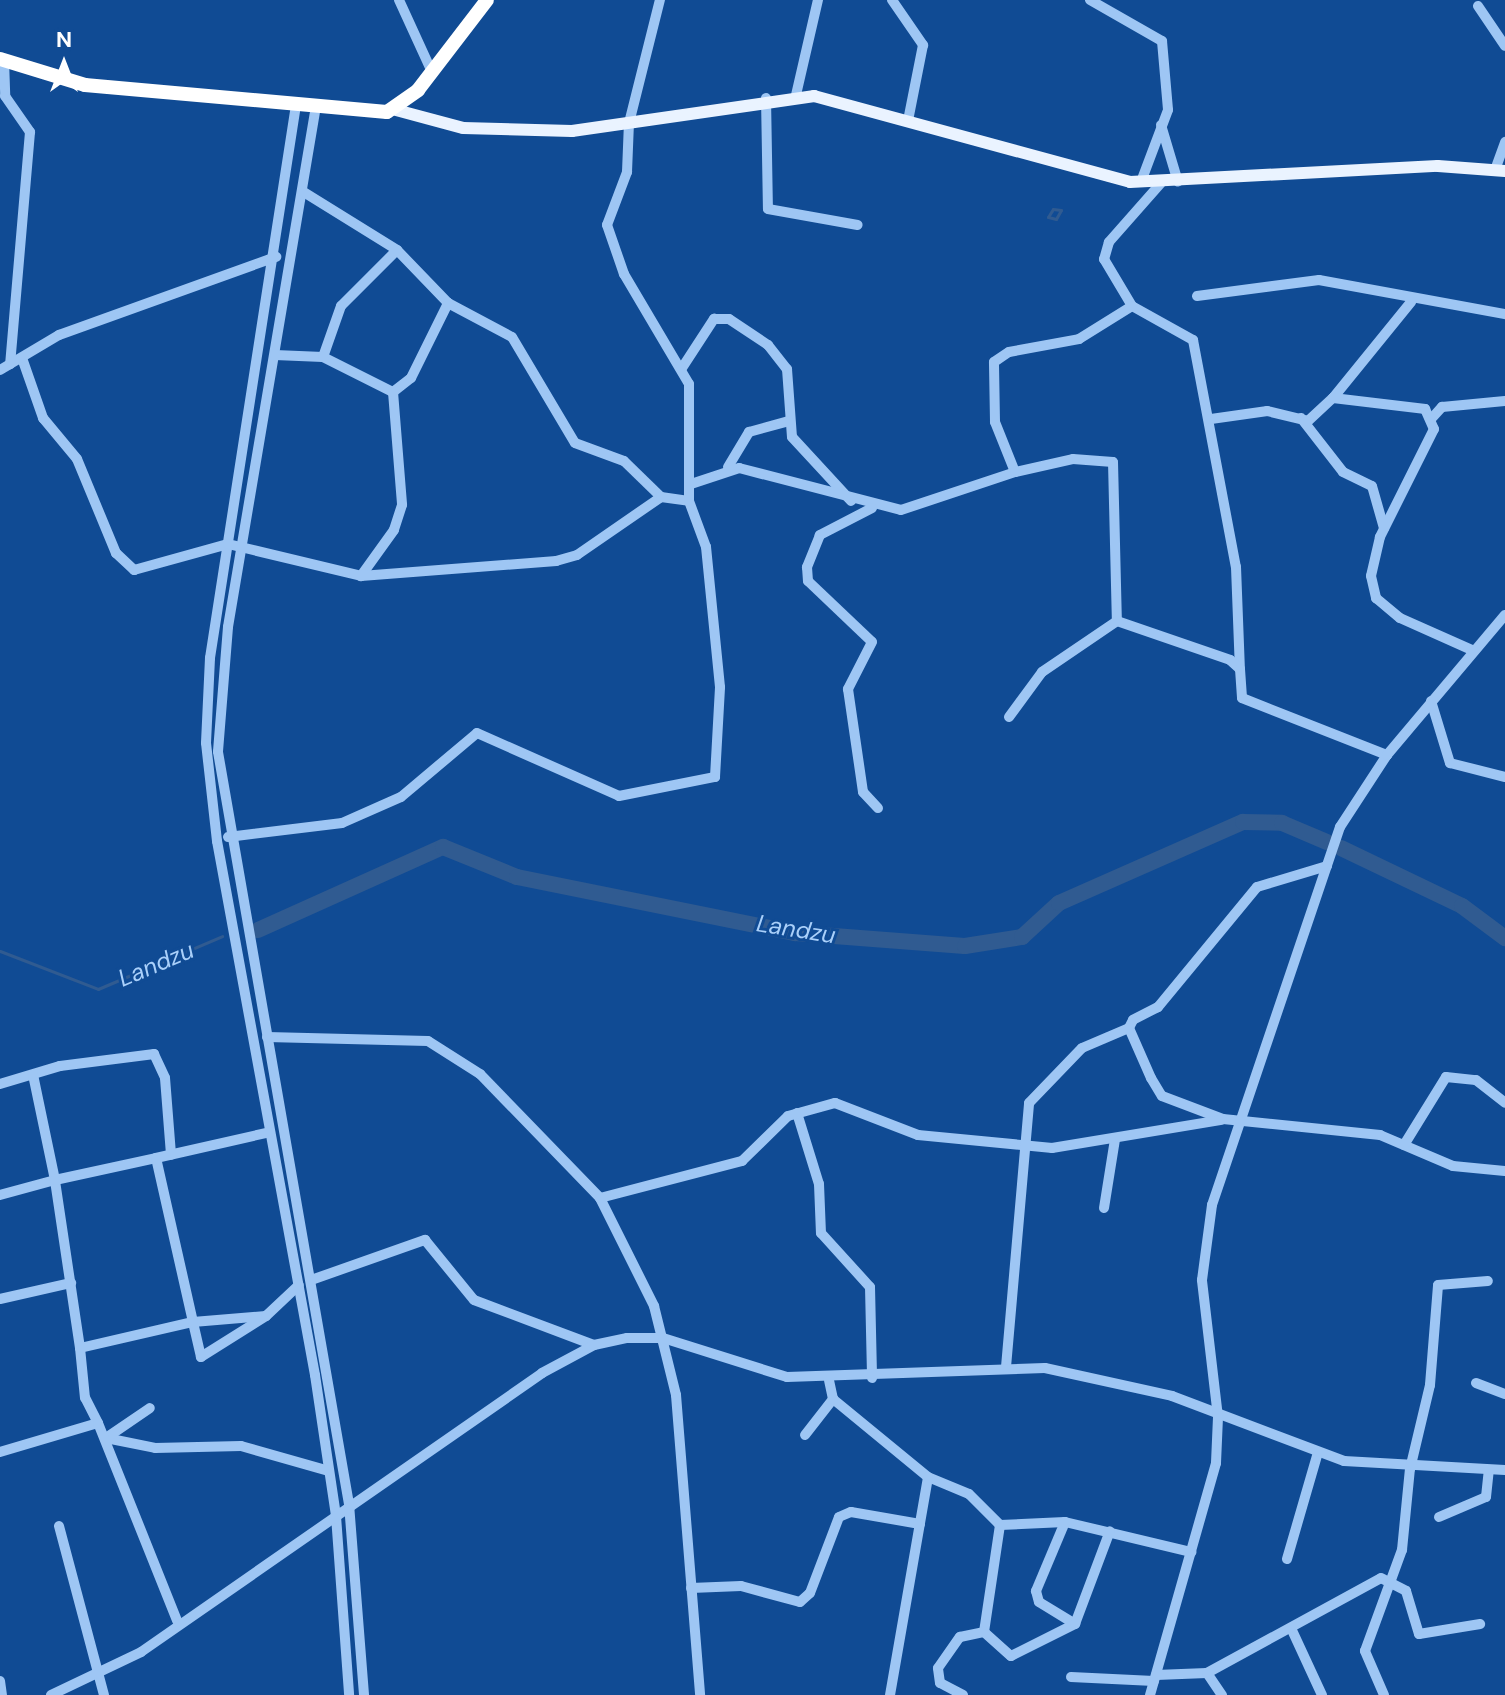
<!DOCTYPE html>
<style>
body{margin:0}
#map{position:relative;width:1505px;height:1695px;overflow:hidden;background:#104b94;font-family:"DM Sans",sans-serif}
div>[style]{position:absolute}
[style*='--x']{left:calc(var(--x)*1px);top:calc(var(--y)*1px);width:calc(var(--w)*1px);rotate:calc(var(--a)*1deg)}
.stream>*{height:3px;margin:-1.5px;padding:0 1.5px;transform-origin:1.5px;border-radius:1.5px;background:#305b91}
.river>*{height:16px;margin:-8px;padding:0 8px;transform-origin:8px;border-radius:8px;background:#305b91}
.minor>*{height:10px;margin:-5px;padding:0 5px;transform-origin:5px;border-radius:5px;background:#9ec6f4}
.major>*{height:12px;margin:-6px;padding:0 6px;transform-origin:6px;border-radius:6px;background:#eaf3ff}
.highway>*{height:14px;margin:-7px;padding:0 7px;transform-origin:7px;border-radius:7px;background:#fff}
span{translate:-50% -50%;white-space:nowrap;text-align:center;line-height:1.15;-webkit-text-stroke:6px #104b94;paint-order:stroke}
.water-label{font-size:24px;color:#aad0fa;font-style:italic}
.north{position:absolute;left:24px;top:24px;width:80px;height:80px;-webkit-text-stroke:6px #104b94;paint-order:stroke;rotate:0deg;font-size:22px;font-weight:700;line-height:32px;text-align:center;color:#fff}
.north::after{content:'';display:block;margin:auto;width:28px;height:36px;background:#fff;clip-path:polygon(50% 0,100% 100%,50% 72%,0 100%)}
</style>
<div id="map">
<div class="stream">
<div style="--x:1053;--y:209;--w:8;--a:7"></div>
<div style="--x:1061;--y:210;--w:10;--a:119"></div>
<div style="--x:1056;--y:219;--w:8;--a:-166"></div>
<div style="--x:1048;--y:217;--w:9;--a:-58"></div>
<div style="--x:0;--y:951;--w:105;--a:21.2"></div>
<div style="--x:98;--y:989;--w:135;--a:-23.1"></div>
</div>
<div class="river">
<div style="--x:1341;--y:848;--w:134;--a:25.6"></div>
<div style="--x:1462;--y:906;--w:54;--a:36.7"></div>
<div style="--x:258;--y:930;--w:203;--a:-24.2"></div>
<div style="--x:443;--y:847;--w:80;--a:22.1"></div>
<div style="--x:517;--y:877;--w:284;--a:11.4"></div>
<div style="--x:795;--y:933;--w:170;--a:4.4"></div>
<div style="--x:965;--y:946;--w:58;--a:-9"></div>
<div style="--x:1022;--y:937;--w:50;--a:-42.6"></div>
<div style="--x:1059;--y:903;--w:201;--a:-23.8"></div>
<div style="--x:1243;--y:822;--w:39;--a:1"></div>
<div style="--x:1282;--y:823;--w:49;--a:22.9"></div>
</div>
<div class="minor">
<div style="--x:399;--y:0;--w:77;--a:65.4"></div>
<div style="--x:892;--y:0;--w:55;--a:55.4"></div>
<div style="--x:923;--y:45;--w:77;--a:101.2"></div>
<div style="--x:1090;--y:0;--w:83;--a:29.7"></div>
<div style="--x:1162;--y:41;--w:69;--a:85"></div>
<div style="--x:1168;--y:110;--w:77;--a:110.6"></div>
<div style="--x:1478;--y:6;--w:48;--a:56"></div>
<div style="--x:4;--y:60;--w:36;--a:88"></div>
<div style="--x:5;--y:96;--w:44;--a:55.2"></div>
<div style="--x:30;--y:132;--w:233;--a:94.9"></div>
<div style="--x:796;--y:95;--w:98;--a:-77"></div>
<div style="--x:766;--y:98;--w:111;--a:89"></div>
<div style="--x:768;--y:209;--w:91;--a:10.1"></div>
<div style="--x:296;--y:105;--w:560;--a:98.84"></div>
<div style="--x:210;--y:658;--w:85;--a:92.7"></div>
<div style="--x:206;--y:743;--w:99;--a:83.6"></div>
<div style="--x:217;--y:841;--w:543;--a:79.6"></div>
<div style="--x:315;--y:1375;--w:143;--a:81.5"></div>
<div style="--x:336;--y:1516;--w:179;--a:85.8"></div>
<div style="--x:316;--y:106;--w:528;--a:99.59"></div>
<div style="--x:228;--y:627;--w:125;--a:94.6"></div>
<div style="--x:218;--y:752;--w:763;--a:80.12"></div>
<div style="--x:349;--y:1504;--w:192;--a:85.5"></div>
<div style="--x:1161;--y:125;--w:59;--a:73.4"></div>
<div style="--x:1495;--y:170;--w:30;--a:-70"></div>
<div style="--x:1161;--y:183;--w:79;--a:131.4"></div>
<div style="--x:1109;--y:242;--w:18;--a:106"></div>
<div style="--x:1104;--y:259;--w:55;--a:59.2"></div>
<div style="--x:1132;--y:306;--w:70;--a:29.1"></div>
<div style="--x:1193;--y:340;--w:231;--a:79.3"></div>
<div style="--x:1236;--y:567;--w:102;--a:87.8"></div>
<div style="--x:302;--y:191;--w:112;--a:31.8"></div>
<div style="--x:1197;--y:296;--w:123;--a:-7.5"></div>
<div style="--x:1319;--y:280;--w:189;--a:10.4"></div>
<div style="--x:275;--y:355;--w:48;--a:2.4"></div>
<div style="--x:323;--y:357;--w:78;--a:26.6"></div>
<div style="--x:393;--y:392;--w:113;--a:85.4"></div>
<div style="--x:402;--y:505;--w:26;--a:108"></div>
<div style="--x:394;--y:530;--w:57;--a:125.7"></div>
<div style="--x:323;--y:357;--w:54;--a:-70.6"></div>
<div style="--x:341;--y:306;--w:79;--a:-45"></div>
<div style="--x:397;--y:250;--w:74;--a:46.1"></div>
<div style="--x:448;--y:303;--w:72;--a:28"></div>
<div style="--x:512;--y:337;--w:123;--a:59.3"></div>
<div style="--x:575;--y:443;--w:52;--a:20.2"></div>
<div style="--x:624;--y:461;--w:52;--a:44.2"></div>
<div style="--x:22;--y:358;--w:64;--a:70.7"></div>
<div style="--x:43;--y:418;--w:53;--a:50.3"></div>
<div style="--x:77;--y:459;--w:102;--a:67.5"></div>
<div style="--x:116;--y:553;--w:25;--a:43"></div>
<div style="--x:134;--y:570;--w:98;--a:-15.5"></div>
<div style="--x:228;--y:544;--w:137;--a:13.5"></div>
<div style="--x:361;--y:576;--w:196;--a:-4.4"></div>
<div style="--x:556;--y:561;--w:22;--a:-16"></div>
<div style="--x:577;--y:555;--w:102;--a:-34.6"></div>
<div style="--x:661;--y:497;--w:28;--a:8"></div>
<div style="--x:682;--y:368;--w:59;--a:-56.9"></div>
<div style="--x:714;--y:319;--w:15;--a:0"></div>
<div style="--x:729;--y:319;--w:47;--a:33.7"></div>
<div style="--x:768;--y:345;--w:31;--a:52"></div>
<div style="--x:787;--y:369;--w:68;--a:85.8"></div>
<div style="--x:792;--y:437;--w:87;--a:47.3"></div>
<div style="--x:0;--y:370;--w:69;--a:-30.7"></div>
<div style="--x:59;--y:335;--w:231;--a:-19.8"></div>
<div style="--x:393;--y:392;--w:23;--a:-38"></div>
<div style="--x:411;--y:378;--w:84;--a:-63.7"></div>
<div style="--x:1333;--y:398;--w:124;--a:-50.9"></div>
<div style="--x:1301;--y:418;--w:68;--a:52.1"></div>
<div style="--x:1343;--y:472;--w:32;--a:26"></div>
<div style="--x:1372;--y:486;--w:44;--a:74.1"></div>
<div style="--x:1432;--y:418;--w:15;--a:-48"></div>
<div style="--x:1442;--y:407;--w:63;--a:-5.4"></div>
<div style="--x:1211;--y:419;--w:57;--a:-8.1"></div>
<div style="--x:1267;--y:411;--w:42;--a:13.7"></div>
<div style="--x:1308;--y:421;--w:34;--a:-43"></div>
<div style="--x:1333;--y:398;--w:93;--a:6.8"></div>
<div style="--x:1425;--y:409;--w:22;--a:66"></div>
<div style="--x:1434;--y:429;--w:121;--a:116.6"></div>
<div style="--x:1380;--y:537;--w:40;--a:103"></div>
<div style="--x:1371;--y:576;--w:23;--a:77"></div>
<div style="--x:1376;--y:598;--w:31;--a:40"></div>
<div style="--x:1400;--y:618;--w:79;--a:24"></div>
<div style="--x:728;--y:467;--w:41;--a:-59"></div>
<div style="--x:749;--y:432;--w:41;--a:-15.4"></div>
<div style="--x:1015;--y:472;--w:54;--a:-111.8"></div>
<div style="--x:995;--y:422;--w:60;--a:-91"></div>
<div style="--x:994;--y:362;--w:18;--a:-34"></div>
<div style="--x:1009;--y:352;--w:71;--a:-10.5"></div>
<div style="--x:1079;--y:339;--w:62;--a:-31.9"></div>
<div style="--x:691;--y:484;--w:51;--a:-18.4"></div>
<div style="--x:739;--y:468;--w:167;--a:14.5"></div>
<div style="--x:901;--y:510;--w:120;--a:-18.4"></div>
<div style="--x:1015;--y:472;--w:59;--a:-12.6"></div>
<div style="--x:1073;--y:459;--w:40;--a:4.3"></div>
<div style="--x:1113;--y:462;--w:159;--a:88.6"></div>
<div style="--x:1117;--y:621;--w:120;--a:19"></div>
<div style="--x:1230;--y:660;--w:13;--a:42"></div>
<div style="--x:1240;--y:669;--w:29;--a:86"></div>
<div style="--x:1242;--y:698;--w:156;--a:21.5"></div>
<div style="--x:872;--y:508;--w:59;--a:152.6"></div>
<div style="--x:820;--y:535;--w:35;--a:112"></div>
<div style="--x:807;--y:567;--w:14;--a:86"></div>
<div style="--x:808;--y:581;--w:88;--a:43.6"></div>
<div style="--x:872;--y:642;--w:53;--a:117.1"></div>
<div style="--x:848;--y:689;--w:104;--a:81.7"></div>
<div style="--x:863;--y:792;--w:22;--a:47"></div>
<div style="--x:1431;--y:701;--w:65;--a:73"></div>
<div style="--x:1450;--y:763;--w:57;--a:14.3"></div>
<div style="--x:1009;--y:717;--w:56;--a:-53.7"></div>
<div style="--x:1042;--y:672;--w:91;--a:-34.2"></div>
<div style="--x:228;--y:837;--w:115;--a:-7"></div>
<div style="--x:342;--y:823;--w:64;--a:-23.8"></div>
<div style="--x:401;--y:797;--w:99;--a:-40.1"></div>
<div style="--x:477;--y:733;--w:155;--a:23.9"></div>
<div style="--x:619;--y:796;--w:98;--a:-11.2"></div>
<div style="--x:715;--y:777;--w:90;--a:-86.8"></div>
<div style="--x:720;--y:687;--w:141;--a:-95.7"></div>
<div style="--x:706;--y:547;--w:49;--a:-110.3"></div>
<div style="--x:689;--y:501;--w:117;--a:-90"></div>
<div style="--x:689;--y:384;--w:128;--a:-120.6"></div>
<div style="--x:624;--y:274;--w:52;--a:-109.1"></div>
<div style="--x:607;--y:225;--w:57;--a:-69.3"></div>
<div style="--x:627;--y:172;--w:49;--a:-87.7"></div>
<div style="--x:629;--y:123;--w:127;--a:-75.9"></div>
<div style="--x:1327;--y:866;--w:73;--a:163.3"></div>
<div style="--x:1257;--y:887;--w:156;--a:129.5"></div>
<div style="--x:1158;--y:1007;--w:28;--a:153"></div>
<div style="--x:1133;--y:1020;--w:9;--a:117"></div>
<div style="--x:1129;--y:1028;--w:55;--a:66.3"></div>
<div style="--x:1151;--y:1078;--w:21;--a:59"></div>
<div style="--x:1162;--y:1096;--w:65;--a:20.7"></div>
<div style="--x:1223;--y:1119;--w:158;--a:5.8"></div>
<div style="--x:1380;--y:1135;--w:79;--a:23"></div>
<div style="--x:1453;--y:1166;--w:52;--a:5.5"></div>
<div style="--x:267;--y:1037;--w:161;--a:1.4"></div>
<div style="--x:428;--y:1041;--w:62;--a:32.4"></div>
<div style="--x:480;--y:1074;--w:173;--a:45.9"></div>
<div style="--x:600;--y:1198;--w:121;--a:63.4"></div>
<div style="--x:654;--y:1306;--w:92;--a:76.1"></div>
<div style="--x:676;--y:1395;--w:301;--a:85.4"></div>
<div style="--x:0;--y:1084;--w:63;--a:-16.7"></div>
<div style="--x:60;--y:1066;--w:95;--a:-7.3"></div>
<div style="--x:154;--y:1054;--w:26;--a:65"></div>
<div style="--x:165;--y:1078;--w:77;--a:85.5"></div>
<div style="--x:797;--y:1113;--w:74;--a:72.8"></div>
<div style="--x:819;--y:1184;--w:49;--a:87.7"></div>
<div style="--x:821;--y:1233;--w:73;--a:47.8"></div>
<div style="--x:870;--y:1287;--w:91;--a:88.7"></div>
<div style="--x:1404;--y:1145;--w:80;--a:-58.3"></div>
<div style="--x:1446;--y:1077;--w:30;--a:6"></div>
<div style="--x:1476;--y:1080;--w:37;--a:38"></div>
<div style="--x:0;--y:1195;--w:57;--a:-15.3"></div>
<div style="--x:55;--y:1180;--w:107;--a:-101.8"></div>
<div style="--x:600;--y:1198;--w:147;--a:-14.6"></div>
<div style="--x:742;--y:1161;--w:64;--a:-44.4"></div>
<div style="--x:788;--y:1116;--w:49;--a:-15.5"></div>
<div style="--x:835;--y:1103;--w:89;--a:21.1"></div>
<div style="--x:918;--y:1135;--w:135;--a:5.5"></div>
<div style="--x:1052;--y:1148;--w:172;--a:-9.4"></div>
<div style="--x:1104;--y:1208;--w:70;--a:-80.9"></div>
<div style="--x:314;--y:1279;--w:118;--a:-19.4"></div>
<div style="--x:425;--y:1240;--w:77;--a:50.8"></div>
<div style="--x:474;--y:1300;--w:128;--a:20.6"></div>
<div style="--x:0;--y:1299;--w:73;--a:-12.7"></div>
<div style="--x:266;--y:1316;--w:77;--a:147.8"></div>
<div style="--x:201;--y:1357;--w:36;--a:-103"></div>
<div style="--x:193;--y:1322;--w:73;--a:-4.7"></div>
<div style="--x:266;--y:1316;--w:45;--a:-43.2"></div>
<div style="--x:80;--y:1348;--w:170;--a:-98.5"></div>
<div style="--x:55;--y:1180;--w:103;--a:-12.3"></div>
<div style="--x:1006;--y:1367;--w:265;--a:-85"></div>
<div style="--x:1029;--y:1103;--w:76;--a:-46.1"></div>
<div style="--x:1082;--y:1048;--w:51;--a:-23.1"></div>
<div style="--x:1476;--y:1383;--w:31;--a:21"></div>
<div style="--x:833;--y:1399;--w:123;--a:39.4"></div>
<div style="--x:928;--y:1477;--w:44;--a:22.5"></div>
<div style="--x:969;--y:1494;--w:44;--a:45"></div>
<div style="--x:1000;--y:1525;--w:65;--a:-2.6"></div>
<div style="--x:1065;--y:1522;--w:130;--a:13.4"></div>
<div style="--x:98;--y:1423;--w:28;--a:-117"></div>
<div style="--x:85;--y:1398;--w:50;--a:-95.7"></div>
<div style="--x:80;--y:1348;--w:116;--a:-13"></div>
<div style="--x:193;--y:1322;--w:168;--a:-102.7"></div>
<div style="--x:156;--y:1158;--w:117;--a:-12.8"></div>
<div style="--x:805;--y:1435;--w:46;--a:-52.1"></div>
<div style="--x:833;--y:1399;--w:19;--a:-102"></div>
<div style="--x:106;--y:1438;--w:50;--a:11.5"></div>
<div style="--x:155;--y:1448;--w:86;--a:-1.3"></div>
<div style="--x:241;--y:1446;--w:91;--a:15.9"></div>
<div style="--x:106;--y:1438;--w:53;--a:-34.3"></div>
<div style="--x:0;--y:1452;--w:102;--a:-16.5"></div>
<div style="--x:98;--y:1423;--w:213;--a:68.2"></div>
<div style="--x:1439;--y:1517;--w:51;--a:-23.1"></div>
<div style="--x:1486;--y:1497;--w:27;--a:-84"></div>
<div style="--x:1065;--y:1522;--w:75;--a:112.8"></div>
<div style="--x:1036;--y:1591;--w:11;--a:75"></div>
<div style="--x:1039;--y:1602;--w:42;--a:31.4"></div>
<div style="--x:1000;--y:1525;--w:108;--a:98.5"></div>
<div style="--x:984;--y:1632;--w:36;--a:42"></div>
<div style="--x:1011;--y:1656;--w:72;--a:-26.6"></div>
<div style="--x:1075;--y:1624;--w:99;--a:-69.4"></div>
<div style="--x:59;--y:1526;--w:175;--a:75.1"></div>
<div style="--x:1287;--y:1559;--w:111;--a:-73.8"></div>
<div style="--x:691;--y:1588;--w:50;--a:-2.3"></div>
<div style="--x:741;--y:1586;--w:61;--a:15.2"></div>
<div style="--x:800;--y:1602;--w:13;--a:-42"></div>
<div style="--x:810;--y:1593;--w:81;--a:-69.1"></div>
<div style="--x:839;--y:1517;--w:13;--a:-23"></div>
<div style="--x:851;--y:1512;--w:70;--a:9.9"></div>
<div style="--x:1291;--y:1628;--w:74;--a:65.2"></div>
<div style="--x:1207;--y:1673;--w:27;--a:56"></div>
<div style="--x:1156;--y:1675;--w:51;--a:-2.2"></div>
<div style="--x:1207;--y:1673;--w:198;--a:-28.6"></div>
<div style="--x:1381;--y:1578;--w:28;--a:27"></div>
<div style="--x:1406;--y:1591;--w:45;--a:73.2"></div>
<div style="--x:1419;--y:1634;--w:62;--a:-9.3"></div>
<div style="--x:1071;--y:1677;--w:83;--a:2.8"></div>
<div style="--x:0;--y:1681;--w:14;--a:82"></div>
<div style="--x:51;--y:1695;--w:100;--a:-25.5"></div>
<div style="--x:141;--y:1652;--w:489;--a:-34.8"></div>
<div style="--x:542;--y:1373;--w:59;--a:-28.3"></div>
<div style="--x:594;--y:1345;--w:34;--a:-12"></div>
<div style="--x:627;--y:1338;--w:36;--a:0"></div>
<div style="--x:663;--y:1338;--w:130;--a:17.5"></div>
<div style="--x:787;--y:1377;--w:258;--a:-2"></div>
<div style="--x:1045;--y:1368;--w:130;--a:12.4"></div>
<div style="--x:1172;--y:1396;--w:184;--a:20.7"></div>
<div style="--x:1344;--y:1461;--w:161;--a:3.2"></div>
<div style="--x:890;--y:1695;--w:221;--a:-80.1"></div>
<div style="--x:963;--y:1695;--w:26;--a:-152"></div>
<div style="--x:940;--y:1683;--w:15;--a:-98"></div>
<div style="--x:938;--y:1668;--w:38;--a:-55"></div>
<div style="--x:960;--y:1637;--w:25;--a:-12"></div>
<div style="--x:1150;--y:1695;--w:241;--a:-74.1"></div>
<div style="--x:1216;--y:1463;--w:46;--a:-87.5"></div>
<div style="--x:1218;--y:1417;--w:138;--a:-96.7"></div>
<div style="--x:1202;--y:1280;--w:76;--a:-82.4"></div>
<div style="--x:1212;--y:1205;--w:399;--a:-71.3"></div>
<div style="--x:1340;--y:827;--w:86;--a:-56.9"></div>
<div style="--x:1387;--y:755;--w:183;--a:-49.9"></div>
<div style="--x:1384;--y:1695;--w:48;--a:-113.4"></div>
<div style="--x:1365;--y:1651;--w:108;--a:-69.9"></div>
<div style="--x:1402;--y:1550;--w:81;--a:-84.4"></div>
<div style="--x:1410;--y:1469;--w:86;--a:-76.6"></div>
<div style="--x:1430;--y:1385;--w:100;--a:-85.4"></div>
<div style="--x:1438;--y:1285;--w:50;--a:-4.6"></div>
</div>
<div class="major">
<div style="--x:396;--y:110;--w:69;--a:15"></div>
<div style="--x:463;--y:128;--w:109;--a:1.6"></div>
<div style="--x:572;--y:131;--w:245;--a:-8.2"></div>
<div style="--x:814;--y:96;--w:327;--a:15.2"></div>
<div style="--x:1130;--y:182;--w:308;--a:-3"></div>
<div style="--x:1438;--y:166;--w:67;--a:4.3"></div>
</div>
<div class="highway">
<div style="--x:0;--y:59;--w:89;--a:17"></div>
<div style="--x:85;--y:85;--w:303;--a:5.1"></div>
<div style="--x:387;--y:112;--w:38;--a:-35"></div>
<div style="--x:418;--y:90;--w:113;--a:-52.5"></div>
</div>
<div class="water-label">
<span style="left:796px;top:929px;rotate:9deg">Landzu</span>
<span style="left:156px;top:964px;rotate:-23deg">Landzu</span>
</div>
<div class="north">N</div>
</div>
